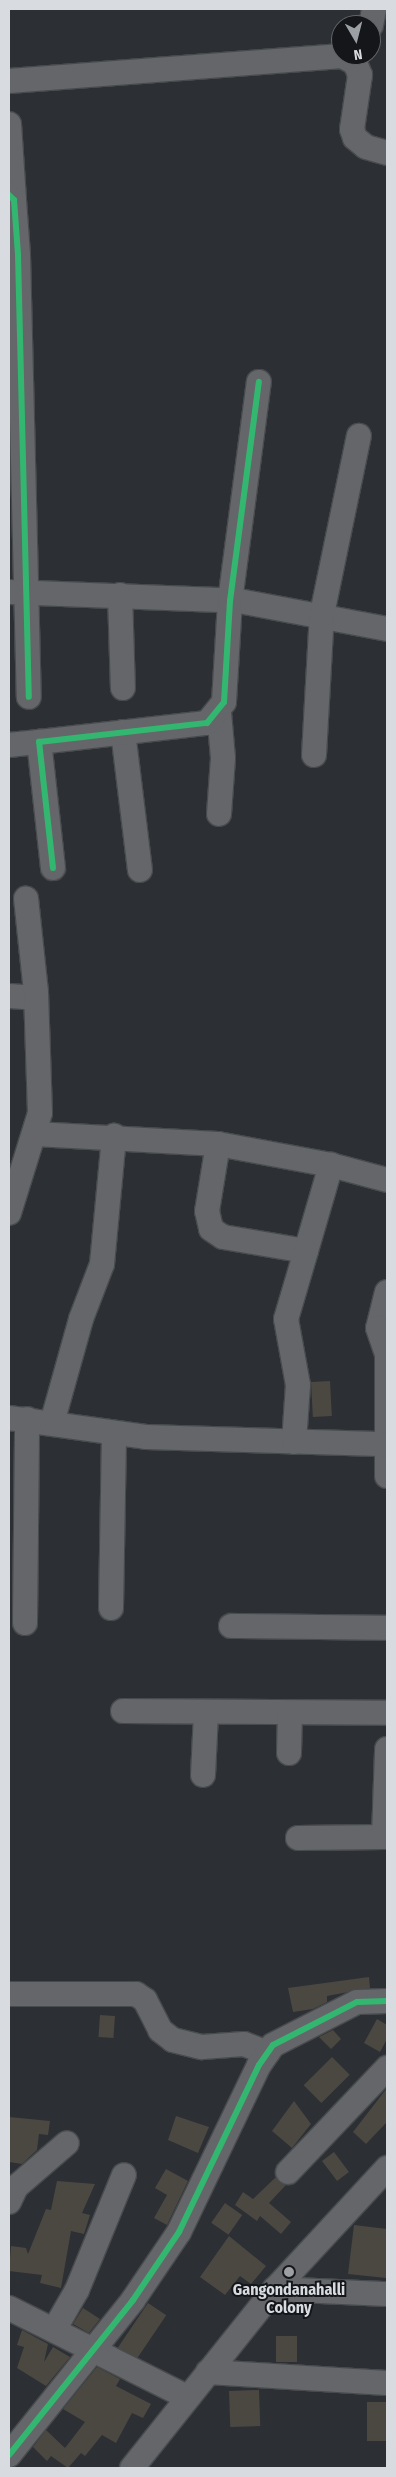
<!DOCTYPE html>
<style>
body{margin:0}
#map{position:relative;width:396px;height:2477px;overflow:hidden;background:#2c2f33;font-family:"Fira Sans Condensed",sans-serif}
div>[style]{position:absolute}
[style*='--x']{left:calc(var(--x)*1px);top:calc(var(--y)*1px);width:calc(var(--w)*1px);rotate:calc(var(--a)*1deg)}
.building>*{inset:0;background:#4b4842;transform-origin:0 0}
.roads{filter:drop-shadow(1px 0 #484b4e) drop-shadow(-1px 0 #484b4e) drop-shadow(0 1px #484b4e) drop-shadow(0 -1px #484b4e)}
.minor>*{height:24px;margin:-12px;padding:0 12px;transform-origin:12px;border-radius:12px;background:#646669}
.cycleway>*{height:6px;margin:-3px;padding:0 3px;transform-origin:3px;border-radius:3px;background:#33b770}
.dots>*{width:14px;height:14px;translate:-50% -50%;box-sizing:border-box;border:2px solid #14161a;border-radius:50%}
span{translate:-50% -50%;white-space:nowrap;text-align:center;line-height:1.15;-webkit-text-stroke:4px #14161a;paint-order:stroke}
.poi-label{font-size:16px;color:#d8dce0;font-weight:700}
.frame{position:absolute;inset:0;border:10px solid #d8dce0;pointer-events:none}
.north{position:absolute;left:331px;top:15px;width:50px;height:50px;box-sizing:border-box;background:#14161a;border:1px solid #626569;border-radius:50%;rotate:172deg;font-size:14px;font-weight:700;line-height:20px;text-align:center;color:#d8dce0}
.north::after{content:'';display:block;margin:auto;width:18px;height:22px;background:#9c9fa3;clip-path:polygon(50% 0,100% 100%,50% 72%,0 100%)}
</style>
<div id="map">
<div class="building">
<div style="left:330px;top:1381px;width:35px;height:19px;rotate:87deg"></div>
<div style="clip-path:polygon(369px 1977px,370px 1988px,327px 1996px,327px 2002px,313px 2009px,293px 2012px,288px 1988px)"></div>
<div style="left:100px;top:2015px;width:15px;height:22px;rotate:4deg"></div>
<div style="clip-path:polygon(377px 2019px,387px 2025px,387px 2039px,380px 2052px,364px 2043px)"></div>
<div style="clip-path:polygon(333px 2030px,341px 2039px,331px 2049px,319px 2037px)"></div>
<div style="left:332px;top:2057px;width:25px;height:40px;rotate:45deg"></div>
<div style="clip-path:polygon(387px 2088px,387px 2122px,366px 2144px,353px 2132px)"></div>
<div style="clip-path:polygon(294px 2101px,311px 2124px,292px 2148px,272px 2131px)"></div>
<div style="clip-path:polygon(176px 2116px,209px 2127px,198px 2153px,168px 2140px)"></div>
<div style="clip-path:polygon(9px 2117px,50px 2121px,48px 2135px,39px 2134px,37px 2150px,22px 2164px,9px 2162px)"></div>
<div style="left:334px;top:2152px;width:25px;height:15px;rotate:53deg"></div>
<div style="clip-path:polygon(166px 2169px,188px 2181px,167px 2225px,154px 2218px,167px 2195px,155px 2188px)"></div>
<div style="clip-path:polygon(276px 2177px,286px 2185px,269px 2203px,291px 2222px,281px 2234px,260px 2216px,257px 2221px,235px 2205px,243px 2192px,253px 2199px)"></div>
<div style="clip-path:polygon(57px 2181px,95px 2184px,82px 2213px,90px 2215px,84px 2234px,71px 2231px,61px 2288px,40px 2283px,42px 2275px,9px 2271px,11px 2246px,26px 2248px,28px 2254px,46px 2209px,51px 2210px)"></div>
<div style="left:225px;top:2203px;width:21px;height:24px;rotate:35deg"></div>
<div style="clip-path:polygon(354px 2225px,387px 2229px,386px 2278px,348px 2274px)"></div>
<div style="clip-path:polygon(229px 2236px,266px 2266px,251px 2284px,240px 2276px,225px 2295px,200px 2277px)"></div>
<div style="left:148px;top:2303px;width:22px;height:54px;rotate:34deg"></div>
<div style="clip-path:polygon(83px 2308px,100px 2319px,89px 2333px,73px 2324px)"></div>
<div style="clip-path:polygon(22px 2330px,48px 2344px,44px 2362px,53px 2347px,70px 2357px,46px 2386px,17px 2368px,24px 2347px,17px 2345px)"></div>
<div style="left:276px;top:2336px;width:21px;height:26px"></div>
<div style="clip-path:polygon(97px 2367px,120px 2379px,116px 2386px,151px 2404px,143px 2418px,132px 2413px,116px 2443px,102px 2435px,85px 2456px,81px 2453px,68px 2468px,51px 2456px,47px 2461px,33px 2447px,46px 2430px,65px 2448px,85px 2422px,63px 2409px)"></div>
<div style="left:259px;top:2390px;width:36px;height:30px;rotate:88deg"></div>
<div style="left:387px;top:2402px;width:39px;height:20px;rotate:90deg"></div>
</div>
<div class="roads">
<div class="minor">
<div style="--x:371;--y:25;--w:16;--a:-79"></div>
<div style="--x:9;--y:81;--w:334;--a:-4.3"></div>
<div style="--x:342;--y:56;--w:15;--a:28"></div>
<div style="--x:355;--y:63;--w:13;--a:67"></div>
<div style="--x:360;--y:75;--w:55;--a:98.4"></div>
<div style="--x:352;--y:129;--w:9;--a:72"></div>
<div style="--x:355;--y:138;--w:14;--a:39"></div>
<div style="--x:366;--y:147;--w:22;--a:16"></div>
<div style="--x:9;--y:124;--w:76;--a:86.2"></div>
<div style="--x:9;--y:195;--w:7;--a:45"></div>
<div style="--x:14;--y:200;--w:55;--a:85.8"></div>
<div style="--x:18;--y:255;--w:442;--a:88.6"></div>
<div style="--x:9;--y:592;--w:230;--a:2.2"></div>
<div style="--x:239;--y:601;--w:151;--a:10.7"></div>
<div style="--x:120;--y:595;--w:93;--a:88.2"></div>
<div style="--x:123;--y:732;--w:139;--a:83"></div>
<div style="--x:9;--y:745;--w:30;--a:-6"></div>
<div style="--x:314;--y:755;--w:141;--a:-86.8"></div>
<div style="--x:322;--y:614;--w:182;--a:-78.3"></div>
<div style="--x:219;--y:814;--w:56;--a:-85.9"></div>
<div style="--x:223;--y:758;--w:46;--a:-95"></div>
<div style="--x:53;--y:868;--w:127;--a:-96.3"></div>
<div style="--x:39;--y:742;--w:169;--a:-6.5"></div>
<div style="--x:207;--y:723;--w:27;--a:-51"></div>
<div style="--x:224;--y:702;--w:101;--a:-86.6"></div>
<div style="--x:230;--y:601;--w:221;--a:-82.5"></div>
<div style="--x:9;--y:996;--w:27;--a:4"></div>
<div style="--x:35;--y:1134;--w:183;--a:3.1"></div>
<div style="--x:218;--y:1144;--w:115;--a:10.5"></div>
<div style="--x:331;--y:1165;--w:58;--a:15"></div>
<div style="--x:218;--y:1144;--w:68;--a:99.3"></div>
<div style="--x:207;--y:1211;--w:18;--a:77"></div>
<div style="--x:211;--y:1229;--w:14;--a:34"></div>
<div style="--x:223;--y:1237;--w:84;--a:9.6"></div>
<div style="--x:306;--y:1251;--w:90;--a:-73.8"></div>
<div style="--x:9;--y:1213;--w:105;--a:-72.8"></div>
<div style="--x:40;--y:1113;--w:121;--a:-91.9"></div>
<div style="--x:36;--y:992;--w:94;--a:-96.1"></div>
<div style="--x:387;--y:1292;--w:37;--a:104"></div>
<div style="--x:378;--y:1328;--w:28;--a:71"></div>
<div style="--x:387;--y:1358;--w:118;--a:90"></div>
<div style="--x:9;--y:1418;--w:138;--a:7.9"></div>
<div style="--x:146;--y:1437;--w:241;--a:1.7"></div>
<div style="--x:52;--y:1423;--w:108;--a:-74.4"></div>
<div style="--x:81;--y:1319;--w:59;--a:-69.1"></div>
<div style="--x:102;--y:1264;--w:129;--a:-84.6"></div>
<div style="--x:294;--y:1442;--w:57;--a:-86"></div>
<div style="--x:298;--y:1385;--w:67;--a:-100.3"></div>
<div style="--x:286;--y:1319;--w:71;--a:-73.6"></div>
<div style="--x:111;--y:1608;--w:175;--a:-89"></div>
<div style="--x:25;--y:1623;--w:204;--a:-89.4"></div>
<div style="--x:231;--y:1626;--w:156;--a:0.7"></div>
<div style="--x:123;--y:1711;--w:264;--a:0.4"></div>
<div style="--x:289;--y:1753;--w:40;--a:-88.6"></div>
<div style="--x:203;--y:1775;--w:62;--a:-87.2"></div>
<div style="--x:298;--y:1838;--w:86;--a:-0.7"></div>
<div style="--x:384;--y:1837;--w:88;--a:-88"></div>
<div style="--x:9;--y:1994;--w:127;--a:0"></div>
<div style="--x:136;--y:1994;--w:11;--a:34"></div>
<div style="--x:145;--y:2000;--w:34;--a:63"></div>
<div style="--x:160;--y:2030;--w:16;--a:38"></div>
<div style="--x:173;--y:2040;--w:30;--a:14"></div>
<div style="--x:202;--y:2047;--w:42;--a:-4.1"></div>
<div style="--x:244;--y:2044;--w:25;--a:21"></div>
<div style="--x:288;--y:2172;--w:144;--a:-46.4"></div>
<div style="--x:9;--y:2202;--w:17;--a:-65"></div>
<div style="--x:16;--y:2187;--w:67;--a:-40.8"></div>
<div style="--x:275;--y:2289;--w:112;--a:2.6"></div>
<div style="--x:9;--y:2308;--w:199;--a:26.6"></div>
<div style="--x:54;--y:2330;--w:46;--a:-60.1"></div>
<div style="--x:77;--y:2290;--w:124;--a:-67.8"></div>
<div style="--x:208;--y:2372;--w:179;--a:3.5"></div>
<div style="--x:9;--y:2455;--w:198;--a:-51.3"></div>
<div style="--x:133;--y:2300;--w:82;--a:-55.9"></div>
<div style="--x:179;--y:2232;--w:185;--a:-64.4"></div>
<div style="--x:259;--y:2065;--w:24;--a:-55"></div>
<div style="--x:273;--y:2045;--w:94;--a:-27.1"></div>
<div style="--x:357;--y:2002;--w:30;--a:-2"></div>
<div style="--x:132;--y:2468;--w:229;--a:-51.4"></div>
<div style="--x:275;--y:2289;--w:165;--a:-47.2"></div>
</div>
</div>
<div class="cycleway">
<div style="--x:9;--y:195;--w:7;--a:45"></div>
<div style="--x:14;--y:200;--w:55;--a:85.8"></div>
<div style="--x:18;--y:255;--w:442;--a:88.6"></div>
<div style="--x:53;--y:868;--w:127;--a:-96.3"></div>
<div style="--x:39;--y:742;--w:169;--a:-6.5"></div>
<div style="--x:207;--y:723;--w:27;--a:-51"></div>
<div style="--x:224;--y:702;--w:101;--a:-86.6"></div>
<div style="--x:230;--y:601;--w:221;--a:-82.5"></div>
<div style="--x:9;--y:2455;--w:198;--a:-51.3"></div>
<div style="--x:133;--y:2300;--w:82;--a:-55.9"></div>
<div style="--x:179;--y:2232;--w:185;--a:-64.4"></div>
<div style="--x:259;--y:2065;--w:24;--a:-55"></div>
<div style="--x:273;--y:2045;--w:94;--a:-27.1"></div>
<div style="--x:357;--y:2002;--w:30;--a:-2"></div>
</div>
<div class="dots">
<div style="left:289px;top:2272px;background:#9c9fa3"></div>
</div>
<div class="poi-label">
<span style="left:289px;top:2299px">Gangondanahalli<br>Colony</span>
</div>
<div class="frame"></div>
<div class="north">N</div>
</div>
